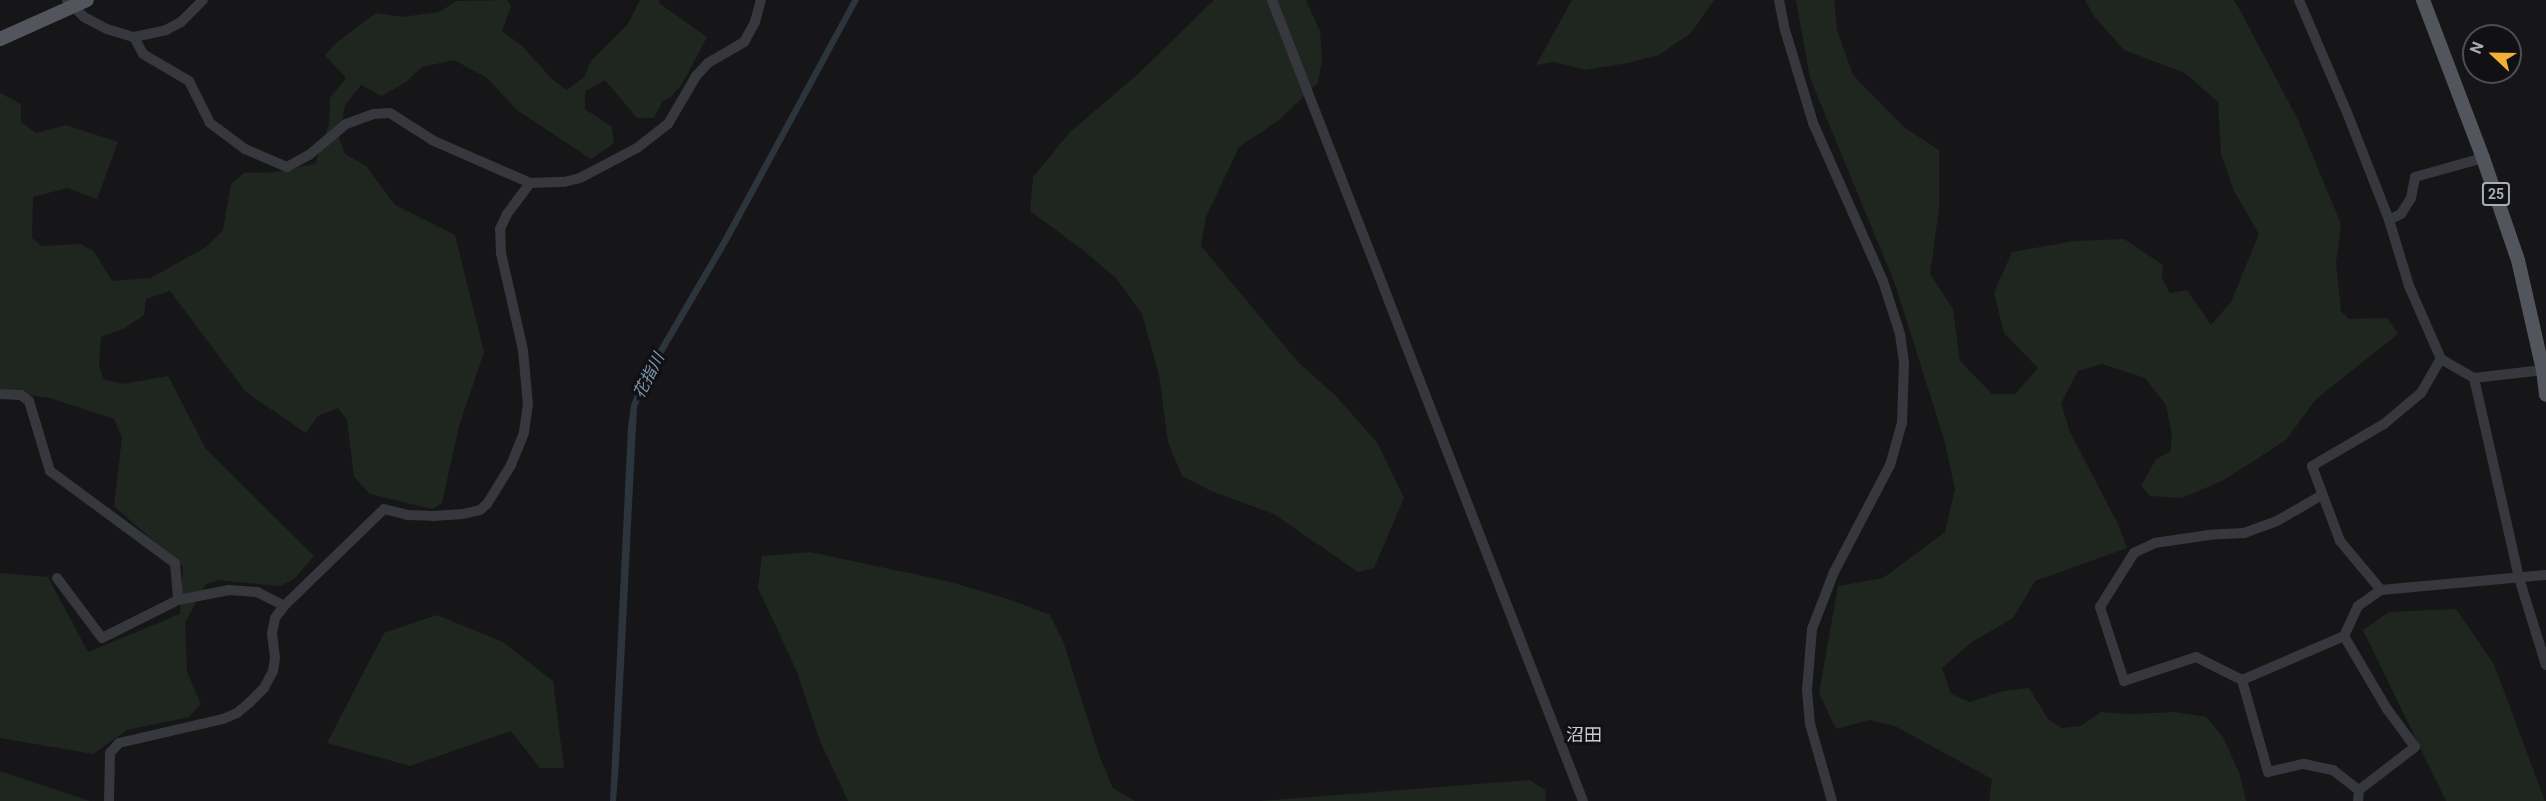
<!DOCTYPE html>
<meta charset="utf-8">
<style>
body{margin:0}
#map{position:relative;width:2546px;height:801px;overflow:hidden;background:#161618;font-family:Roboto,"Noto Sans JP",sans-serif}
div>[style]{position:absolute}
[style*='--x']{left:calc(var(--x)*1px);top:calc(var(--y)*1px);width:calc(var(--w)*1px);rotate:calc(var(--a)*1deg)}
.green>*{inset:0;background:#1e261f}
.water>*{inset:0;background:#2c353c}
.minor>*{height:10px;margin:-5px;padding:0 5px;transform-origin:5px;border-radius:5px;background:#37383d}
.major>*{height:14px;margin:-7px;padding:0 7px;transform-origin:7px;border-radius:7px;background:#53555c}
span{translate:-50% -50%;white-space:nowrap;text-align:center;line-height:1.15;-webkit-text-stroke:6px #111113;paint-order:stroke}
.shield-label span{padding:2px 4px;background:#111113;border:2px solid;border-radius:4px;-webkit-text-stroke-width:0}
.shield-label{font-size:14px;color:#a8adb8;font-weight:700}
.water-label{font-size:16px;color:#7f9bb3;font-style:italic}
.quarter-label{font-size:18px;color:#c9ccd4}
.north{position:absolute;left:2462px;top:24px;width:60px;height:60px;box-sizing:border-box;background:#111113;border:2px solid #4d4f55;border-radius:50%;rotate:292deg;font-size:16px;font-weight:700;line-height:24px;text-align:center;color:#a8adb8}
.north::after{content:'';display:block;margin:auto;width:21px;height:27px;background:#f2b134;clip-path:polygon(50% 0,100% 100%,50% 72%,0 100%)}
</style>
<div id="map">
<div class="green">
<div style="clip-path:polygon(507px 0,511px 6px,502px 31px,521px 45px,553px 80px,567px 90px,584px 77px,591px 61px,628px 24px,640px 0,659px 0,659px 3px,707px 37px,682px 84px,671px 97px,663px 101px,654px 118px,637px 118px,605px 80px,585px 91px,585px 109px,612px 127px,614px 143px,591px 159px,517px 110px,487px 78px,454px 60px,422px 67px,406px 82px,382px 96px,361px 85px,345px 105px,339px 138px,345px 154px,366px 166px,395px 205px,455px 235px,484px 352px,459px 426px,442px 503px,432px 509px,370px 494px,354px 477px,347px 420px,338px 408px,318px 416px,306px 433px,246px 392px,170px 291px,146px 299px,144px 315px,125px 328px,101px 337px,99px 364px,103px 379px,123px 384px,168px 376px,206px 449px,314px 556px,294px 579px,280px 586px,218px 580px,205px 585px,185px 623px,187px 672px,201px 704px,189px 717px,127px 730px,93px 754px,0 738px,0 573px,48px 577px,88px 652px,180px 614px,183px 567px,114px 506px,122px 437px,114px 419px,50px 398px,0 391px,0 93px,21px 104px,21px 122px,36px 133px,66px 125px,118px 142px,97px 199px,67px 188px,33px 197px,32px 238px,42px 246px,80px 244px,94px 251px,112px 281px,151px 278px,206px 247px,223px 230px,231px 184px,244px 173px,274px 172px,315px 164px,329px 125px,330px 98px,346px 78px,325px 55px,336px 43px,376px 13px,402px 17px,439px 12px,457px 1px)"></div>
<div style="clip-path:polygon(1214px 0,1306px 0,1320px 31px,1322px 60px,1318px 83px,1278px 121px,1239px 147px,1206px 217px,1201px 246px,1298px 362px,1336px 396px,1378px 444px,1404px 498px,1374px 568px,1358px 572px,1274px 514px,1211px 491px,1182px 476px,1168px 442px,1159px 375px,1142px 314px,1116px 278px,1083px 250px,1030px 211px,1033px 177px,1070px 132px,1138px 74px)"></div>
<div style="clip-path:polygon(1572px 0,1714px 0,1691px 33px,1659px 55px,1628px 63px,1585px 70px,1554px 62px,1536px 65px)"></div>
<div style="clip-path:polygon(1796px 0,1834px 0,1837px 30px,1853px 75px,1905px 128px,1939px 150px,1939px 209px,1930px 274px,1953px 309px,1960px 361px,1992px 394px,2015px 394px,2038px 368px,2004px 333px,1994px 293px,2012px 252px,2074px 241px,2124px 239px,2163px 265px,2162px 279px,2170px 293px,2187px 290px,2211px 325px,2231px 302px,2259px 234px,2234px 191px,2221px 154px,2218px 102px,2185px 73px,2124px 50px,2093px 15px,2085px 0,2234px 0,2241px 12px,2298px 120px,2341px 224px,2336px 263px,2341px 311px,2349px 319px,2387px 318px,2398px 334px,2316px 399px,2286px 440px,2224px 480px,2182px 498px,2150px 496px,2141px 486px,2156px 459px,2170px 452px,2172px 437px,2166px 405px,2145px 378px,2102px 364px,2078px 371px,2061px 403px,2070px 432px,2118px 524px,2127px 548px,2035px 581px,2013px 618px,1972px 642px,1942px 668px,1951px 694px,1970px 702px,2003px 691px,2029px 688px,2048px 719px,2062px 728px,2080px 726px,2101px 712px,2130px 714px,2175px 712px,2206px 717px,2223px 737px,2240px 775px,2246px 801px,1989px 801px,1992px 779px,1895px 726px,1870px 720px,1836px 729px,1819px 693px,1838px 586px,1883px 578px,1945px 532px,1955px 489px,1944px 439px,1895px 284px,1810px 78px)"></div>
<div style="clip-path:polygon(810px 552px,951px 582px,1014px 601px,1050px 615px,1063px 641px,1100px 758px,1113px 788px,1135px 801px,848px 801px,820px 741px,797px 672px,758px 588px,762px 556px)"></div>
<div style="clip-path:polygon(2456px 609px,2494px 664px,2545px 801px,2446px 801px,2363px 630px,2389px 612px)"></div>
<div style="clip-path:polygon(437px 615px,503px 642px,553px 681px,564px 768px,540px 768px,511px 731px,410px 766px,327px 743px,384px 633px)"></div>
<div style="clip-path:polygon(0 771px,90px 801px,0 801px)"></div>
<div style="clip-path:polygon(1530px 780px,1545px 790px,1546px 801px,1259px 801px)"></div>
</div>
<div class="water">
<div style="clip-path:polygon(852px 0,859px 0,729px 241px,648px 380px,637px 407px,619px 763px,616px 801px,610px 801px,628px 427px,631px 405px,642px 377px,722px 240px)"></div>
</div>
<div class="minor">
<div style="--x:67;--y:0;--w:24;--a:45"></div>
<div style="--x:84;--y:17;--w:26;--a:28"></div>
<div style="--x:107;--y:29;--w:28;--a:17"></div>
<div style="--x:134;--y:37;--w:33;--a:-12"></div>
<div style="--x:166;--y:30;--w:17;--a:-28"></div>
<div style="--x:181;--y:22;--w:31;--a:-45"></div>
<div style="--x:1272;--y:0;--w:859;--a:68.78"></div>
<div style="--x:1779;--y:0;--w:31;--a:79"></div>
<div style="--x:1785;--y:30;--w:97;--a:73.2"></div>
<div style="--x:1813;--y:123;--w:173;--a:66.1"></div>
<div style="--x:1883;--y:281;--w:56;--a:72.2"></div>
<div style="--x:1900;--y:334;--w:29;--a:82"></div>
<div style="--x:1904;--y:363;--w:60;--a:91.9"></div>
<div style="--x:1902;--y:423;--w:44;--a:105.9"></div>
<div style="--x:1890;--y:465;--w:121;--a:117.6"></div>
<div style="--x:1834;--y:572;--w:61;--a:111.1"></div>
<div style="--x:1812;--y:629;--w:61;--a:94.7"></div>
<div style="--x:1807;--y:690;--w:34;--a:85"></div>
<div style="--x:1810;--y:724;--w:80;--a:74.1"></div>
<div style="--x:2299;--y:0;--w:120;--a:66.9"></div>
<div style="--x:2346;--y:110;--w:118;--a:68.6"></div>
<div style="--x:2389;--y:220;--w:69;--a:73.1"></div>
<div style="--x:2409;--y:286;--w:80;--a:66.3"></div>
<div style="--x:2441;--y:359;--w:38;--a:30"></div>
<div style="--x:2474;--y:378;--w:205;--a:77.3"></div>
<div style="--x:2519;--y:578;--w:91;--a:72.8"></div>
<div style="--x:134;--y:37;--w:19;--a:62"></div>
<div style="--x:143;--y:54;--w:53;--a:30.4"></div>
<div style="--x:189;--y:81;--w:47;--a:63.4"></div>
<div style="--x:210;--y:123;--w:44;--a:36.6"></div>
<div style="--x:245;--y:149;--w:46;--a:23.2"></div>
<div style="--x:287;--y:167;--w:25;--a:-29"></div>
<div style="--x:309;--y:155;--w:48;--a:-40"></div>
<div style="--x:346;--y:124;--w:30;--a:-20"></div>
<div style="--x:374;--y:114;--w:16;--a:-4"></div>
<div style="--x:390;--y:113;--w:52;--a:32.5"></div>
<div style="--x:434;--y:141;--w:105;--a:23.6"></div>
<div style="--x:530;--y:183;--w:34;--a:-2"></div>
<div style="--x:564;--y:182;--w:16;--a:-14"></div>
<div style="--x:580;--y:178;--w:64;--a:-27.8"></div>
<div style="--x:637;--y:148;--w:39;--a:-38"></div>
<div style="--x:668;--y:124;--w:56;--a:-59.7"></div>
<div style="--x:696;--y:76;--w:18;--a:-47"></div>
<div style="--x:708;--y:63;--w:42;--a:-30.3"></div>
<div style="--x:744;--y:42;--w:23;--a:-61"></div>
<div style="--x:755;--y:22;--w:23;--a:-75"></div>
<div style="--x:2389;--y:220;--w:13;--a:-27"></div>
<div style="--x:2401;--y:214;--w:19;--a:-58"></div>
<div style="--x:2411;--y:198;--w:21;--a:-79"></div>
<div style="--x:2415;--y:177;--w:71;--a:-15.6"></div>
<div style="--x:2474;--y:378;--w:69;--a:-6.6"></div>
<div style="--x:0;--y:394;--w:21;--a:3"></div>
<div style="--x:21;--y:395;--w:10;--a:37"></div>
<div style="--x:29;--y:401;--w:73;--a:73.3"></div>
<div style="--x:50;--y:471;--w:155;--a:36.4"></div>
<div style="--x:175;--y:563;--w:37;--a:85"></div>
<div style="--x:2322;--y:495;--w:52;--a:150"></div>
<div style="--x:2277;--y:521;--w:35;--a:160"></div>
<div style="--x:2244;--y:533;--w:35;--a:177"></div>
<div style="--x:2209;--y:535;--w:55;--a:171.6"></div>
<div style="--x:2155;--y:543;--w:23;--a:155"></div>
<div style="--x:2134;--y:553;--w:64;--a:122.2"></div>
<div style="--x:2100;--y:607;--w:78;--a:72"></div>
<div style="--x:2124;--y:681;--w:76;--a:-18.4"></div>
<div style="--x:2196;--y:657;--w:51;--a:26.6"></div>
<div style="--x:2242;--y:680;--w:111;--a:-23.3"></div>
<div style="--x:2344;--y:636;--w:33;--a:-65"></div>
<div style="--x:2358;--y:606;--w:28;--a:-35"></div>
<div style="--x:2381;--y:590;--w:166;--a:-5.2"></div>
<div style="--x:57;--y:578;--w:75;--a:53.1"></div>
<div style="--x:102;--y:638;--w:85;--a:-26.6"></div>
<div style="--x:178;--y:600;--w:52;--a:-11.1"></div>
<div style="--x:229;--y:590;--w:28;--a:4"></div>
<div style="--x:257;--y:592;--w:30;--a:27"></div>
<div style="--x:2381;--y:590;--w:64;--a:-129.9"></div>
<div style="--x:2340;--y:541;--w:80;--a:-110.5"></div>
<div style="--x:2312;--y:466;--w:83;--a:-30.3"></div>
<div style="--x:2384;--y:424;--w:48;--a:-40"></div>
<div style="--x:2421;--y:393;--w:39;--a:-60"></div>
<div style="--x:2344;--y:636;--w:85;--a:59.5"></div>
<div style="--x:2387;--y:709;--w:47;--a:53.6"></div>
<div style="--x:2415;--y:747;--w:71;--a:142.5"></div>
<div style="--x:2242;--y:680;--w:96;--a:74.2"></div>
<div style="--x:2268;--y:772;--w:37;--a:-13"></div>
<div style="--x:2304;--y:764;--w:30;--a:12"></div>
<div style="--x:2333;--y:770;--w:33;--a:38"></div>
<div style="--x:2359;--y:790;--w:11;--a:95"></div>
<div style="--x:109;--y:801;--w:48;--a:-88.8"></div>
<div style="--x:110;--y:753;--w:13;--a:-48"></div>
<div style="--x:119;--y:743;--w:107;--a:-13"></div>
<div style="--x:223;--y:719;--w:15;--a:-23"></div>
<div style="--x:237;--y:713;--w:16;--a:-40"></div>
<div style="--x:249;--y:703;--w:21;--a:-45"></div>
<div style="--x:264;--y:688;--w:19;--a:-62"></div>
<div style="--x:273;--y:671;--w:13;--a:-81"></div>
<div style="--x:275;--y:658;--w:24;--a:-97"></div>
<div style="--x:272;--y:634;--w:16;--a:-79"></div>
<div style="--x:275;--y:618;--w:15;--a:-53"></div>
<div style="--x:284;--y:606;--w:139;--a:-44.1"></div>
<div style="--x:384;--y:509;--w:25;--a:14"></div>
<div style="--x:408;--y:515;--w:25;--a:2"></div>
<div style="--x:433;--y:516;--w:30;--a:-4"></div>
<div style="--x:463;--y:514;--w:17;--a:-13"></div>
<div style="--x:480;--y:510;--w:9;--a:-41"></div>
<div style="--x:487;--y:504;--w:46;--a:-58.4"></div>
<div style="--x:511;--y:465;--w:35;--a:-68"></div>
<div style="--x:524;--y:432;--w:27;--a:-82"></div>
<div style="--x:528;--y:405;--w:55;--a:-95.2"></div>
<div style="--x:523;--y:350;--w:99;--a:-102.8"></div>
<div style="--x:501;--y:253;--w:24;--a:-92"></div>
<div style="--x:500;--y:229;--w:17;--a:-65"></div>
<div style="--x:507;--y:214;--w:39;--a:-53"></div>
</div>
<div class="major">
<div style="--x:2423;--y:0;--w:169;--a:69.2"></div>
<div style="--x:2483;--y:158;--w:108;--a:71.1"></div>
<div style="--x:2518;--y:260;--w:113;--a:77.2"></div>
<div style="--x:2543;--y:370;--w:25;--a:83"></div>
<div style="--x:0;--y:39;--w:95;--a:-24.1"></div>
</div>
<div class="shield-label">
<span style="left:2496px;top:194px">25</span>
</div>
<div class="water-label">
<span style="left:649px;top:376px;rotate:-63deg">花指川</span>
</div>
<div class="quarter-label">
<span style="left:1584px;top:735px">沼田</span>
</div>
<div class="north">N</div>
</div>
